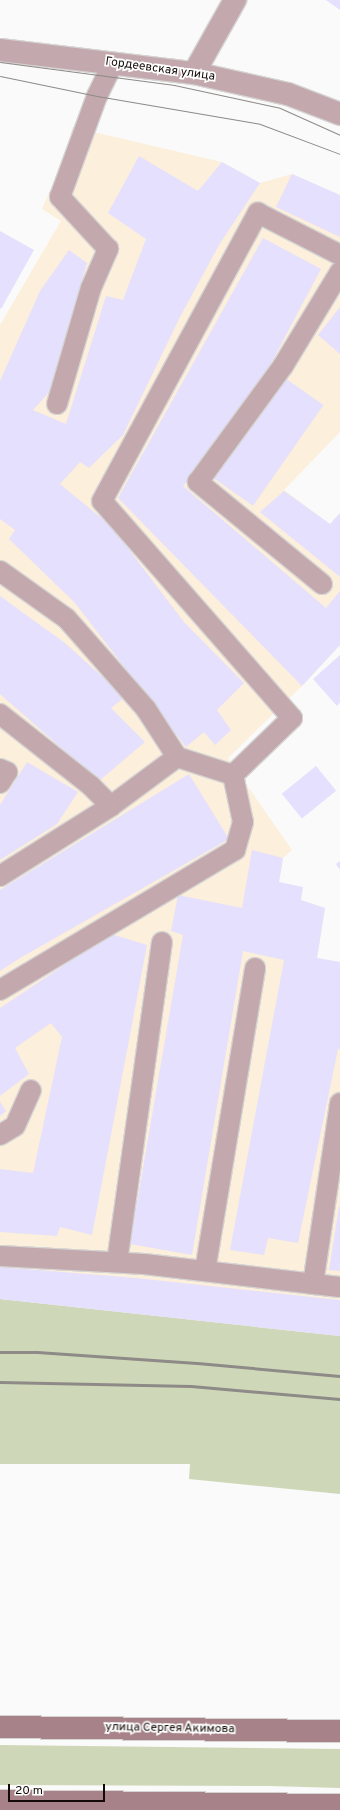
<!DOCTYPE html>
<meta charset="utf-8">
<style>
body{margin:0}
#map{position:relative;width:340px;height:1810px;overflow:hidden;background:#fafafa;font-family:Overpass,sans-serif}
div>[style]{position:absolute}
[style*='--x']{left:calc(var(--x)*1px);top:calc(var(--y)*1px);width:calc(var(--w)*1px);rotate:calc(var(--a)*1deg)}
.industrial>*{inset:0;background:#fcefdb}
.green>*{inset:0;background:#ced8b8}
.building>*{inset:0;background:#e5e0fd;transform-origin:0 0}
.roads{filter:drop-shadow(1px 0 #d5d4d3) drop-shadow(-1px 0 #d5d4d3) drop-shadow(0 1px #d5d4d3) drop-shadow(0 -1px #d5d4d3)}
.service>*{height:20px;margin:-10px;padding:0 10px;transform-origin:10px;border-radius:10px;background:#c3a9ad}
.minor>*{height:22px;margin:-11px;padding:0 11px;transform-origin:11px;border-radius:11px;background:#c3a9ad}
.secondary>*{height:22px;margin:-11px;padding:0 11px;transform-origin:11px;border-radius:11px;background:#a78288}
.tram>*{height:1px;margin:-0.5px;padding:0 0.5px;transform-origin:0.5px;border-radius:0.5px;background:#8e8a88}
.rail>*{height:3px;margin:-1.5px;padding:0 1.5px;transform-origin:1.5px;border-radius:1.5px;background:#8e8a88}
span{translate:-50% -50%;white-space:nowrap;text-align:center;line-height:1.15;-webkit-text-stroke:3.5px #fff;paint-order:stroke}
.street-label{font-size:12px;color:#130a05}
.scale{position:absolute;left:8px;top:1784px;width:97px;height:18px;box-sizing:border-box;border:2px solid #130a05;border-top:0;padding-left:5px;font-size:12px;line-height:14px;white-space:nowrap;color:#130a05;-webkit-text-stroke:3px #fff;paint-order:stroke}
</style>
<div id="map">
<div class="industrial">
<div style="clip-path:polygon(72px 127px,222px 162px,260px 183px,292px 174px,340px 195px,340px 432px,284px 490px,330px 524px,340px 513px,340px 645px,302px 686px,228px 758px,292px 850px,283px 858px,279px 882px,301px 900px,325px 908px,317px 958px,340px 962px,340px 1336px,0 1299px,0 325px,61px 221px,42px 209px,70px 145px)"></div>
</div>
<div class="green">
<div style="clip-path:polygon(0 1299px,340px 1336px,340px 1494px,189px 1479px,190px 1464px,0 1464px)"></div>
<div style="clip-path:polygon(0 1745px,340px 1749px,340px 1788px,269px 1786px,0 1785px)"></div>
</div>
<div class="building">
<div style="clip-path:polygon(326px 0,340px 0,340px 10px)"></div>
<div style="clip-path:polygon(139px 156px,198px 191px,222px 162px,260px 183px,219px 245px,180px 317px,123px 435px,89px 468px,80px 462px,60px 484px,111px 526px,184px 622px,244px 683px,217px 710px,231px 730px,215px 745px,204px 732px,186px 747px,75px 603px,9px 539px,15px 530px,0 519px,0 381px,40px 291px,69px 250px,87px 263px,52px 389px,33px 410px,66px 424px,106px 296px,123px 300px,146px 239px,108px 213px)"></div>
<div style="clip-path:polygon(292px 174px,340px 195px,340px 237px,276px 207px)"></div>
<div style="clip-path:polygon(0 231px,34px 250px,1px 309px,0 308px)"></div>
<div style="clip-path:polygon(263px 238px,321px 269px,258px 388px,183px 486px,326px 608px,340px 591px,340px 645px,302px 686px,118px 498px)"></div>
<div style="clip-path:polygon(340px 307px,340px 354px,318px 335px)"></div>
<div style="left:285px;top:378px;width:47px;height:123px;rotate:35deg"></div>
<div style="clip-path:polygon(284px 491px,330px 524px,340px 513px,340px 577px,260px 512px)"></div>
<div style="clip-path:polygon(0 596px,65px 643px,125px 697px,111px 708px,145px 742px,99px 781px,0 694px)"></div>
<div style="clip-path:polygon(340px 655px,340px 702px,337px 706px,313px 679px)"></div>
<div style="clip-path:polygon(27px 762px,78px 792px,57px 824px,0 860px,0 805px)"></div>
<div style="left:316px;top:766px;width:32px;height:44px;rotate:51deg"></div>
<div style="clip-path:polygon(189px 774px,229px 839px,20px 958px,0 971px,0 890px)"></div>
<div style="clip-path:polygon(252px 850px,283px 858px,279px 882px,303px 887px,301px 900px,325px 908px,317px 958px,340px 962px,340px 1049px,338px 1049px,298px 1243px,268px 1238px,264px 1255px,230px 1250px,284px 960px,243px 951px,192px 1255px,130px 1244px,183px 935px,171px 931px,178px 895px,242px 908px)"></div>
<div style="clip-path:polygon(340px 861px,340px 870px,336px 864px)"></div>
<div style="clip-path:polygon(111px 934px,147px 945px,92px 1235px,60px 1227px,57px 1236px,0 1232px,0 1169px,33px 1173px,62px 1037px,51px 1023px,15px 1048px,29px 1074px,0 1096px,0 1008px)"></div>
<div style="clip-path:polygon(0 1102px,6px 1111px,0 1116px)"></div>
<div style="clip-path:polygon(339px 1207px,340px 1207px,340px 1271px,329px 1270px)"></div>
<div style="clip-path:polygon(0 1267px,136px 1278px,340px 1300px,340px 1336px,0 1299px)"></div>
</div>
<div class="roads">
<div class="service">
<div style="--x:57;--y:404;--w:121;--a:-73.7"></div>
<div style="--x:91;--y:288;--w:43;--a:-66.4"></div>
<div style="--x:108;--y:249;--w:71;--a:-132.7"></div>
<div style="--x:60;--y:197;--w:108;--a:-69.9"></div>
<div style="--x:97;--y:96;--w:37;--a:-64"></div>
<div style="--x:0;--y:571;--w:82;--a:35.6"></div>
<div style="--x:67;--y:619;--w:120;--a:48.7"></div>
<div style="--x:146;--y:709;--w:57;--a:57.1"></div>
<div style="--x:322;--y:584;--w:161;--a:-140.6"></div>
<div style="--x:198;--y:482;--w:144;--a:-53.8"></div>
<div style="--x:283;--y:366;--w:110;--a:-58.8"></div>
<div style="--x:0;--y:714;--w:115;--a:38.3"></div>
<div style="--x:90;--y:785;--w:30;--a:45"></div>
<div style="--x:0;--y:769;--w:8;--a:23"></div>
<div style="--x:7;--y:772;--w:13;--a:122"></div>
<div style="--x:233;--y:775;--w:82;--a:-44"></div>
<div style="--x:292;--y:718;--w:288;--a:-131.2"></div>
<div style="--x:102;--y:501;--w:328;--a:-61.6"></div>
<div style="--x:258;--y:213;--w:92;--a:27.1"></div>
<div style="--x:0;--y:876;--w:131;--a:-32.2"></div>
<div style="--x:111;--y:806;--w:82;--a:-36.6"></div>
<div style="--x:177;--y:757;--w:59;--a:17.8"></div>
<div style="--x:0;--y:990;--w:274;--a:-30.8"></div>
<div style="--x:235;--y:850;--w:29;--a:-74"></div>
<div style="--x:243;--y:822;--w:48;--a:-102"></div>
<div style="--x:0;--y:1135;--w:17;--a:-31"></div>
<div style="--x:15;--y:1126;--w:39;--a:-66"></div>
<div style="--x:0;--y:1256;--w:144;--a:3.2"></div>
<div style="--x:144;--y:1264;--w:197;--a:6.7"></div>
<div style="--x:117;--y:1262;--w:323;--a:-82"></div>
<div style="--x:205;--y:1271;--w:307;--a:-80.6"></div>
<div style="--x:313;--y:1284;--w:183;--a:-81.5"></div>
</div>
<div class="minor">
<div style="--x:0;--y:50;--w:195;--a:6.8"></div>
<div style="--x:194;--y:73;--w:96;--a:12.6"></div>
<div style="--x:288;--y:94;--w:56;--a:21"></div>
<div style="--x:194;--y:73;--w:84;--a:-60.7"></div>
</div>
<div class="secondary">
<div style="--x:0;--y:1727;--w:340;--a:0.7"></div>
<div style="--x:0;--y:1801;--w:340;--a:0.7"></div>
</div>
</div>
<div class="tram">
<div style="--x:0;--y:62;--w:176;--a:7.5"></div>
<div style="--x:174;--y:85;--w:108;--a:12.2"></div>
<div style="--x:280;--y:108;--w:66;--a:24.2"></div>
<div style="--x:0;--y:76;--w:99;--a:11.7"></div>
<div style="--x:97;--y:96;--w:165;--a:9.7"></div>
<div style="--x:260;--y:124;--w:85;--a:20.6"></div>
</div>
<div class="rail">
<div style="--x:0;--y:1352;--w:37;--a:0"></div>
<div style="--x:37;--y:1352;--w:160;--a:3.9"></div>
<div style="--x:197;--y:1363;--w:144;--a:5.2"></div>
<div style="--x:0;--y:1382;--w:191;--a:1.2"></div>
<div style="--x:191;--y:1386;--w:150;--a:5"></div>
</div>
<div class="street-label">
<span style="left:160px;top:70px;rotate:8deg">Гордеевская улица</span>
<span style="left:170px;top:1729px;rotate:1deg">улица Сергея Акимова</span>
</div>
<div class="scale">20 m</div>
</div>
